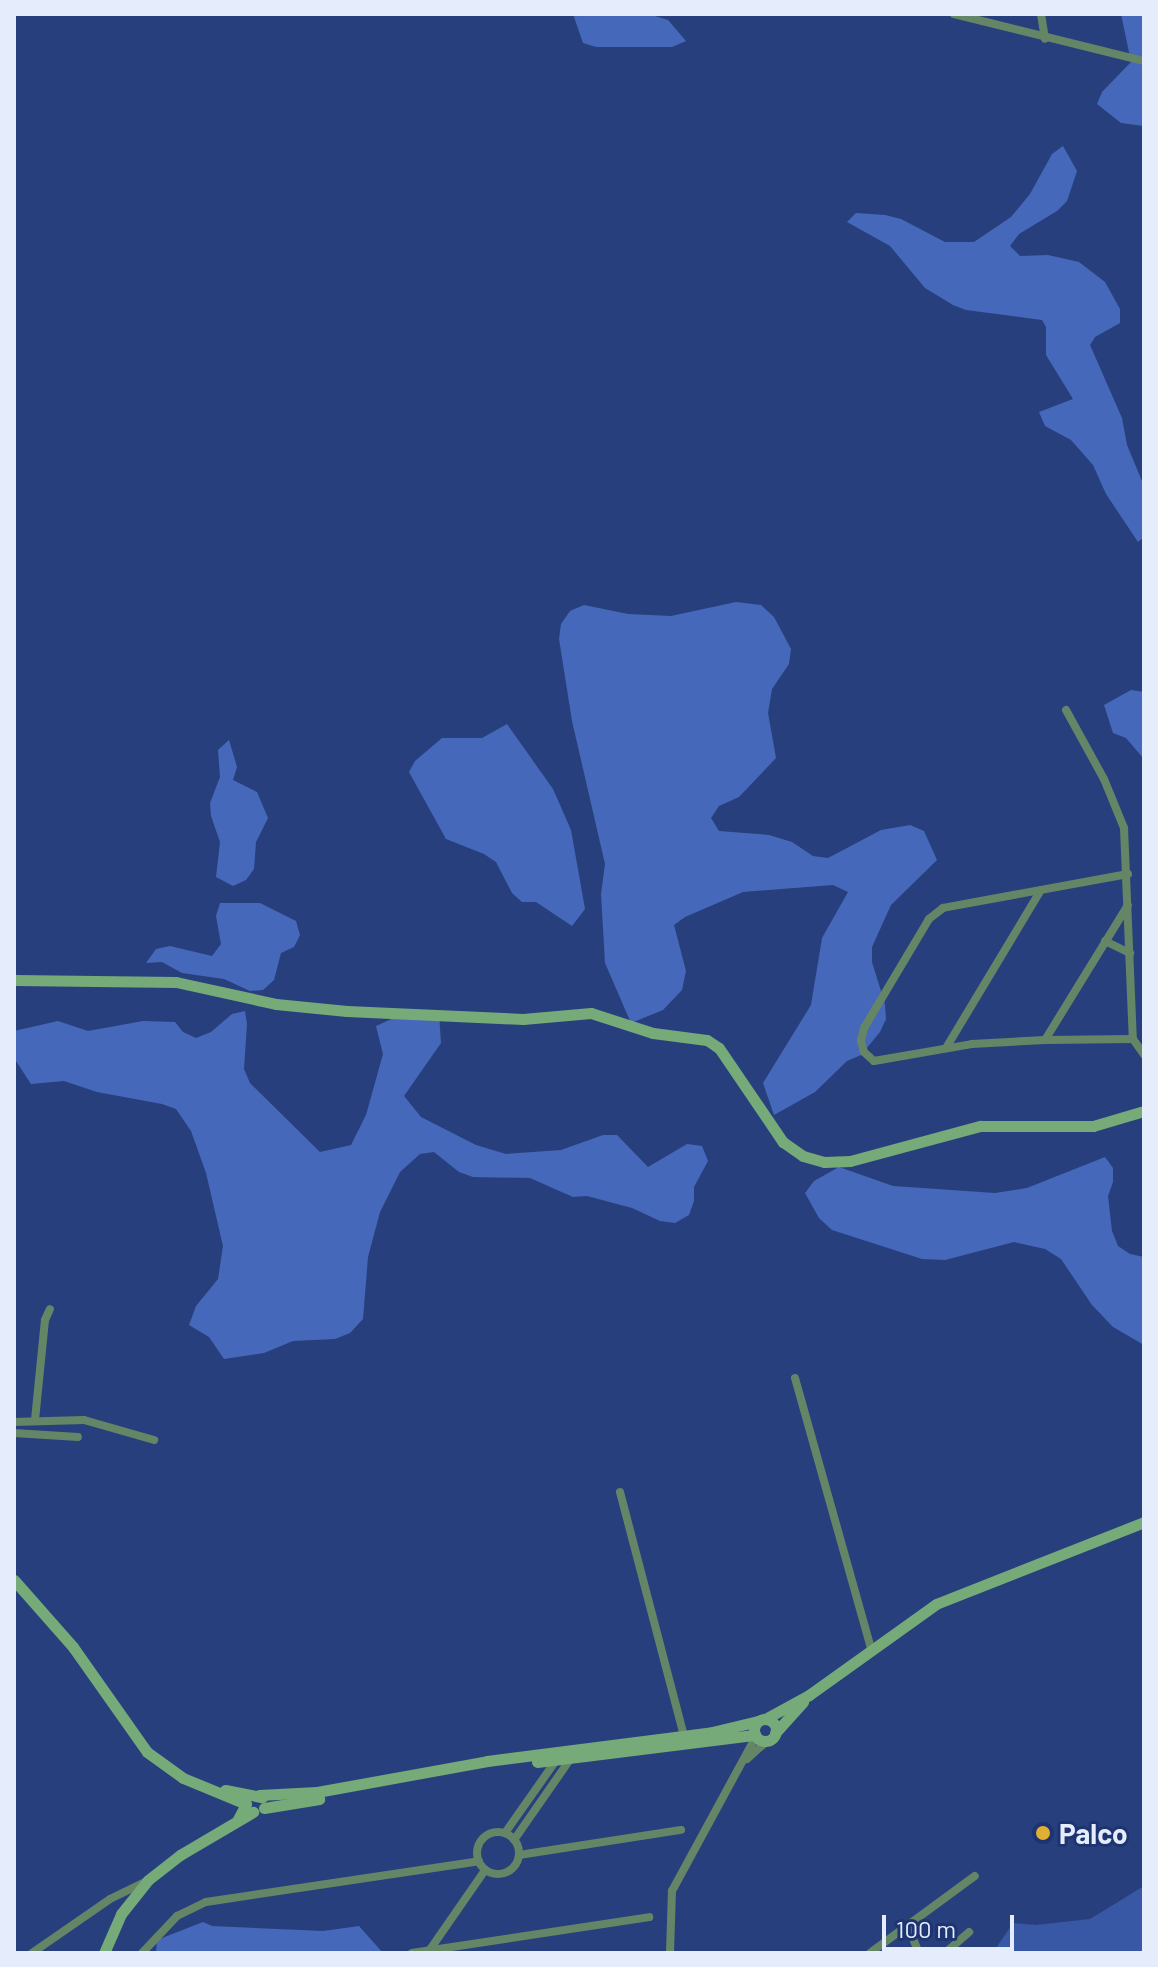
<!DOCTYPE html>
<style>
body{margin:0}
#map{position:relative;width:1158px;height:1967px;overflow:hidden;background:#27407d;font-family:Barlow,sans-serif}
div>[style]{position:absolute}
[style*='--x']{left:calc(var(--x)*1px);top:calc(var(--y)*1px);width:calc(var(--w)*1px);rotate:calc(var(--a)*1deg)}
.green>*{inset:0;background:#3858a5}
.forest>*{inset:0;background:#4668ba}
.street>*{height:8px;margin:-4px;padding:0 4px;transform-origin:4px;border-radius:4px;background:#658666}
.street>.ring{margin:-4px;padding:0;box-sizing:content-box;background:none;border:8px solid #658666;border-radius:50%}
.secondary>*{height:11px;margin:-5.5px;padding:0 5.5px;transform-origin:5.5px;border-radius:5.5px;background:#76aa78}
.secondary>.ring{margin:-5.5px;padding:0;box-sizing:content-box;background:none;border:11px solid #76aa78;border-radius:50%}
.dots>*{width:22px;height:22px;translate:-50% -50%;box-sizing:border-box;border:4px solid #1d3471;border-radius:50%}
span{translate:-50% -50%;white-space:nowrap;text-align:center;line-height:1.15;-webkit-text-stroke:6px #1d3471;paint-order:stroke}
.poi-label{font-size:28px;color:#e5ecfb;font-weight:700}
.left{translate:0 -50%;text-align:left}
.frame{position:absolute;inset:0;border:16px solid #e5ecfb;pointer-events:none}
.scale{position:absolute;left:882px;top:1915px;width:132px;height:36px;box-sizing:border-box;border:4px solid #e5ecfb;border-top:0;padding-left:10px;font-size:24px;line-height:28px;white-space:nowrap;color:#e5ecfb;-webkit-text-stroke:6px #1d3471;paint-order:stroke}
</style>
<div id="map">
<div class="green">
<div style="clip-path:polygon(1144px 1886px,1144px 1953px,994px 1951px,1013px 1923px,1036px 1925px,1090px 1919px)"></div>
</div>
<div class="forest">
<div style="clip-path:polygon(573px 14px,655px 16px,668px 20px,686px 41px,672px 47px,596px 47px,583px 43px)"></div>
<div style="clip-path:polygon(1121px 14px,1144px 14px,1144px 126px,1121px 123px,1097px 104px,1102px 92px,1131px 62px)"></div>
<div style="clip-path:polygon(1063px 146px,1077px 171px,1067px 201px,1057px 211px,1019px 234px,1010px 246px,1020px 256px,1048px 255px,1079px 262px,1105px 282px,1120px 309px,1120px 323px,1095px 337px,1090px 345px,1122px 418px,1127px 445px,1144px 486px,1144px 537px,1138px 542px,1106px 494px,1093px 465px,1071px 440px,1045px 426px,1039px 412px,1073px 399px,1046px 355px,1046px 327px,1042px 320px,966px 310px,953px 305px,925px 288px,890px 246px,847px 222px,856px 213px,885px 215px,901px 219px,945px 242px,974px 242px,1011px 217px,1030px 194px,1052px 154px)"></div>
<div style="clip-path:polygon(736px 602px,761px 605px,774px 617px,791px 649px,789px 664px,772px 689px,768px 713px,776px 758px,739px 797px,719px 806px,711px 818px,719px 831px,769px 835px,792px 842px,813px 856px,828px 858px,881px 830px,910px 825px,924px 831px,937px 860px,891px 905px,872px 947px,872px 962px,885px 1004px,886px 1019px,880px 1032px,861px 1055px,847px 1061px,815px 1092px,774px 1115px,763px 1083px,811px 1005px,822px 938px,848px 892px,833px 885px,743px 892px,685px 917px,674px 925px,686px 971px,682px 990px,663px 1010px,631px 1023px,605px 963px,601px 894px,605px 864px,572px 721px,559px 639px,561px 624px,570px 611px,584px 605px,628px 614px,671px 616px)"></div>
<div style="clip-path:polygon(1131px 690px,1144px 692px,1144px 759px,1126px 738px,1113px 733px,1104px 705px)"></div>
<div style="clip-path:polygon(507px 724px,553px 789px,571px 830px,585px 909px,572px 926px,536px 902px,522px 902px,512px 893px,496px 862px,484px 854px,446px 839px,409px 772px,415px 761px,442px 738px,482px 738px)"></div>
<div style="clip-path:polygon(229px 740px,237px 767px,233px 780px,257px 792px,268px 818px,256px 842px,254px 869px,246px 880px,233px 886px,216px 877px,220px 842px,211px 816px,210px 803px,220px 777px,218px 750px)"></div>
<div style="clip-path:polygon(220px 903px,260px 903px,296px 921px,300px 935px,294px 947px,281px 953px,274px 980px,263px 990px,250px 991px,224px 979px,182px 973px,162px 962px,146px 963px,156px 949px,170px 946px,212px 956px,221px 944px,216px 916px)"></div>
<div style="clip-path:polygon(245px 1011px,247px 1024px,244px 1069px,250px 1083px,320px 1152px,351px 1145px,366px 1115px,383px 1054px,376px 1026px,407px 1012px,439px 1013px,441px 1043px,404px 1096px,421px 1117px,476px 1145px,506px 1154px,561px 1150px,603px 1135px,617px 1135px,648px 1167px,687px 1144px,702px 1146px,708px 1161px,694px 1187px,694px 1201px,689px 1215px,675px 1223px,660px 1221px,632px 1208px,587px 1196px,573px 1197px,530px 1178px,473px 1177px,459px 1172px,434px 1152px,420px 1154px,400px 1172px,380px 1212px,368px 1257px,363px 1319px,350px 1333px,335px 1339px,293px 1341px,264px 1353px,224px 1359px,209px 1337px,189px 1325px,196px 1306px,218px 1279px,223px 1246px,206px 1173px,191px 1131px,176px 1109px,162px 1104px,97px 1092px,64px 1081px,31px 1084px,14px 1058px,14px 1031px,58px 1021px,88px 1031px,143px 1021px,175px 1022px,183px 1032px,196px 1038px,211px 1032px,232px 1014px)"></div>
<div style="clip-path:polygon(1105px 1157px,1113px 1168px,1113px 1182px,1108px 1196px,1112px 1231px,1118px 1246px,1130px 1254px,1144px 1257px,1144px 1345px,1113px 1327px,1092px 1305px,1061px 1259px,1045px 1249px,1014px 1242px,945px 1260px,922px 1259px,832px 1230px,819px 1218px,805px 1193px,814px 1181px,839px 1167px,893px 1186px,995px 1193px,1027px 1188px)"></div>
<div style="clip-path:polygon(203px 1922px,212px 1926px,323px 1931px,359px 1926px,383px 1953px,156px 1953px,157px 1940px)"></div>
</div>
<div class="street">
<div style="--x:954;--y:14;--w:196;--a:13.9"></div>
<div style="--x:1041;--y:14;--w:25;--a:81"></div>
<div style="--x:1066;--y:710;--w:79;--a:61.2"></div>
<div style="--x:1104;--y:779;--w:53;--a:67.8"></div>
<div style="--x:1124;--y:828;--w:211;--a:87.6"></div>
<div style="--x:1128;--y:874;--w:188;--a:169.6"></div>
<div style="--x:943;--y:908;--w:18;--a:142"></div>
<div style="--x:929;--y:919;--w:127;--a:120.8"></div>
<div style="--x:864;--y:1028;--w:13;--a:103"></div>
<div style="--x:861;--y:1041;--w:11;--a:75"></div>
<div style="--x:864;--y:1052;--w:13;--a:42"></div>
<div style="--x:874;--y:1061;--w:99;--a:-9.8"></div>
<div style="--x:972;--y:1044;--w:73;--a:-3.1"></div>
<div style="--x:1045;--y:1040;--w:88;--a:-0.7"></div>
<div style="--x:1133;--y:1039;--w:19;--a:55"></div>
<div style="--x:1105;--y:941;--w:28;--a:26"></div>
<div style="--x:1045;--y:1040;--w:158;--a:-58.4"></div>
<div style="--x:946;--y:1048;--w:184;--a:-59"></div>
<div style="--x:795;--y:1378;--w:281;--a:74.3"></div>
<div style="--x:35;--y:1420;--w:100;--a:-84.3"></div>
<div style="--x:45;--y:1320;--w:12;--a:-66"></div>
<div style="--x:14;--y:1422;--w:70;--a:-1.6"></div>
<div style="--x:84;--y:1420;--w:73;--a:15.9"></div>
<div style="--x:14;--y:1433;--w:64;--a:3.6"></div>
<div style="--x:620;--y:1492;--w:252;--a:75.3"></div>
<div style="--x:747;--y:1759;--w:27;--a:-42"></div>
<div class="ring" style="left:477px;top:1832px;width:34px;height:34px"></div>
<div style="--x:505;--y:1833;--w:90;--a:-54.9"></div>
<div style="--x:514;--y:1840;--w:103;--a:-55.2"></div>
<div style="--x:519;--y:1855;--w:164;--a:-8.8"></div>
<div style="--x:908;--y:1926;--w:29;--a:68"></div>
<div style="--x:429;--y:1951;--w:98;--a:-55.3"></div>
<div style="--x:32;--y:1953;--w:95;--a:-34.7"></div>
<div style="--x:110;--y:1899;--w:41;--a:-25.9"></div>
<div style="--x:142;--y:1953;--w:51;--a:-46.6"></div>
<div style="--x:177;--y:1916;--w:32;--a:-26"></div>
<div style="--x:206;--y:1902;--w:276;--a:-8.5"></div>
<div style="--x:412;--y:1953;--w:240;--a:-8.6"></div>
<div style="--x:670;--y:1953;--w:62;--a:-88.2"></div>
<div style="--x:672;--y:1891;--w:176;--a:-61.5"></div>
<div style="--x:870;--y:1953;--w:130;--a:-36.3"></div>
<div style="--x:945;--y:1953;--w:32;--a:-41"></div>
</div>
<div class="secondary">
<div style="--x:14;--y:980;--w:162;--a:0.7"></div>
<div style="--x:176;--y:982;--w:102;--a:12.4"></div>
<div style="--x:276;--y:1004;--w:71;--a:5.6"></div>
<div style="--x:347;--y:1011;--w:176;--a:2.6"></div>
<div style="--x:523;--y:1019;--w:68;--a:-5"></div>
<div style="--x:591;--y:1013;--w:65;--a:17.9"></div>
<div style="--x:653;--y:1033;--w:54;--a:7.4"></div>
<div style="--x:707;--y:1040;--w:14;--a:34"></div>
<div style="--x:719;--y:1048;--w:114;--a:55.8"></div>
<div style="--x:783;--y:1142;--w:24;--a:35"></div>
<div style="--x:803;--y:1156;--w:22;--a:16"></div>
<div style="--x:824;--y:1162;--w:26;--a:-2"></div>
<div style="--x:850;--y:1161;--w:135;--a:-15.1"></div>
<div style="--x:980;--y:1126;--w:113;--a:0"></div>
<div style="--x:1093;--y:1126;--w:53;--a:-16.4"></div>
<div style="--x:14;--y:1580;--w:89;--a:48.6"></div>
<div style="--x:73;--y:1647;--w:128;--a:54.8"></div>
<div style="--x:147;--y:1752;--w:44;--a:35.8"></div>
<div style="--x:183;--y:1778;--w:68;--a:22.4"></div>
<div style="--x:246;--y:1804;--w:17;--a:118"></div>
<div style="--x:765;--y:1719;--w:50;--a:-28.6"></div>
<div style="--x:809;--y:1695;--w:156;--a:-35.6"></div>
<div style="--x:936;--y:1604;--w:224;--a:-21.5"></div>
<div class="ring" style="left:754px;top:1719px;width:11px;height:11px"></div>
<div style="--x:775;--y:1733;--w:42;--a:-47.9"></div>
<div style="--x:537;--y:1762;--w:220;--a:-7.1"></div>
<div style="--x:225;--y:1790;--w:38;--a:11"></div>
<div style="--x:259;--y:1795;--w:58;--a:-3"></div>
<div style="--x:317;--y:1792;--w:173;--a:-10.3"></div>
<div style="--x:487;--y:1761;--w:227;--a:-7.3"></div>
<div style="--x:712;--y:1732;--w:47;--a:-13.4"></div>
<div style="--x:264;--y:1808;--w:56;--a:-9.3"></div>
<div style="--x:104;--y:1953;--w:43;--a:-66.4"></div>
<div style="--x:121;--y:1914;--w:43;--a:-51.5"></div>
<div style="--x:148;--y:1880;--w:41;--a:-38"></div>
<div style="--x:180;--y:1855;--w:85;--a:-30.5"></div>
</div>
<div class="dots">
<div style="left:1043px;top:1833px;background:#e1af34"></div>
</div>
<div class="poi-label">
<span class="left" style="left:1059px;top:1833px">Palco</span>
</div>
<div class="frame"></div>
<div class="scale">100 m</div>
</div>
